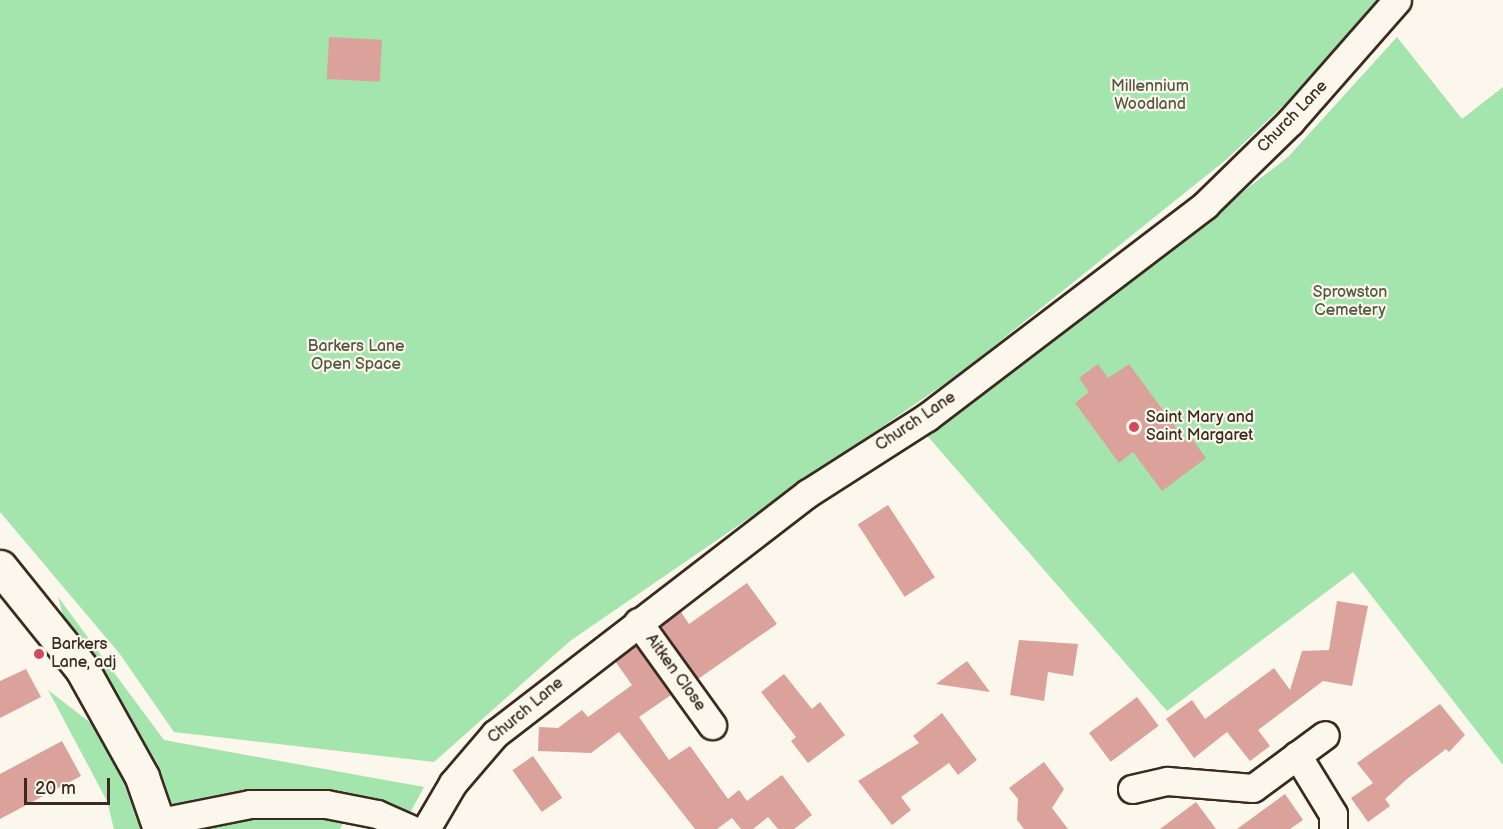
<!DOCTYPE html>
<style>
body{margin:0}
#map{position:relative;width:1503px;height:829px;overflow:hidden;background:#fbf7ec;font-family:"Balsamiq Sans",sans-serif}
div>[style]{position:absolute}
[style*='--x']{left:calc(var(--x)*1px);top:calc(var(--y)*1px);width:calc(var(--w)*1px);rotate:calc(var(--a)*1deg)}
.green>*{inset:0;background:#a4e5ae}
.building>*{inset:0;background:#dba19b;transform-origin:0 0}
.roads{filter:drop-shadow(2px 0 #3b2a1e) drop-shadow(-2px 0 #3b2a1e) drop-shadow(0 2px #3b2a1e) drop-shadow(0 -2px #3b2a1e)}
.street>*{height:27px;margin:-13.5px;padding:0 13.5px;transform-origin:13.5px;border-radius:13.5px;background:#fbf7ec}
.secondary>*{height:33px;margin:-16.5px;padding:0 16.5px;transform-origin:16.5px;border-radius:16.5px;background:#fbf7ec}
.dots>*{width:16px;height:16px;translate:-50% -50%;box-sizing:border-box;border:3px solid #fbf7ec;border-radius:50%}
span{translate:-50% -50%;white-space:nowrap;text-align:center;line-height:1.15;-webkit-text-stroke:4.5px #fbf7ec;paint-order:stroke}
.park-label{font-size:16px;color:#555942}
.street-label{font-size:16px;color:#3b2a1e}
.poi-label{font-size:16px;color:#3b2a1e}
.left{translate:0 -50%;text-align:left}
.scale{position:absolute;left:24px;top:778px;width:86px;height:27px;box-sizing:border-box;border:3px solid #3b2a1e;border-top:0;padding-left:8px;font-size:18px;line-height:21px;white-space:nowrap;color:#3b2a1e;-webkit-text-stroke:4px #fbf7ec;paint-order:stroke}
</style>
<div id="map">
<div class="green">
<div style="clip-path:polygon(0 0,1377px 0,1285px 104px,1227px 159px,959px 374px,570px 641px,434px 762px,174px 732px,119px 653px,0 512px)"></div>
<div style="clip-path:polygon(1397px 37px,1462px 119px,1503px 87px,1503px 765px,1353px 572px,1167px 711px,923px 431px,936px 429px,1288px 157px)"></div>
<div style="clip-path:polygon(58px 597px,164px 740px,424px 787px,409px 815px,356px 798px,340px 829px,114px 829px,107px 801px,48px 690px,92px 724px)"></div>
</div>
<div class="building">
<div style="left:329px;top:37px;width:53px;height:42px;rotate:3deg"></div>
<div style="clip-path:polygon(1098px 364px,1108px 378px,1129px 364px,1185px 440px,1190px 436px,1206px 458px,1162px 491px,1133px 452px,1119px 463px,1075px 403px,1089px 392px,1079px 378px)"></div>
<div style="left:888px;top:505px;width:86px;height:36px;rotate:57deg"></div>
<div style="clip-path:polygon(747px 583px,777px 624px,698px 679px,661px 626px,681px 612px,689px 624px)"></div>
<div style="clip-path:polygon(1337px 601px,1368px 606px,1352px 686px,1323px 681px,1258px 730px,1270px 746px,1250px 761px,1227px 732px,1194px 758px,1166px 719px,1192px 700px,1205px 719px,1274px 668px,1290px 690px,1302px 651px,1329px 650px)"></div>
<div style="clip-path:polygon(1019px 640px,1078px 644px,1073px 676px,1048px 672px,1044px 701px,1010px 695px)"></div>
<div style="clip-path:polygon(636px 646px,671px 695px,639px 717px,669px 760px,690px 746px,728px 799px,739px 790px,747px 801px,782px 775px,812px 815px,794px 829px,778px 829px,768px 817px,753px 829px,741px 829px,732px 818px,717px 829px,695px 829px,619px 732px,591px 753px,538px 751px,539px 727px,558px 728px,582px 710px,588px 717px,632px 685px,615px 661px)"></div>
<div style="clip-path:polygon(967px 661px,990px 692px,936px 684px)"></div>
<div style="clip-path:polygon(26px 669px,41px 697px,0 718px,0 681px)"></div>
<div style="clip-path:polygon(784px 674px,812px 709px,820px 702px,845px 735px,808px 763px,791px 741px,796px 737px,761px 692px)"></div>
<div style="left:1137px;top:697px;width:36px;height:60px;rotate:53deg"></div>
<div style="clip-path:polygon(1440px 704px,1465px 735px,1449px 752px,1446px 749px,1407px 779px,1385px 799px,1390px 806px,1368px 822px,1351px 798px,1373px 783px,1357px 763px)"></div>
<div style="clip-path:polygon(942px 713px,977px 760px,958px 775px,949px 763px,901px 797px,911px 810px,892px 825px,858px 781px,919px 743px,913px 736px)"></div>
<div style="clip-path:polygon(62px 741px,81px 776px,0 819px,0 774px)"></div>
<div style="left:533px;top:756px;width:51px;height:25px;rotate:55deg"></div>
<div style="clip-path:polygon(1044px 762px,1064px 789px,1052px 808px,1068px 829px,1024px 829px,1017px 820px,1018px 799px,1009px 788px)"></div>
<div style="clip-path:polygon(1285px 794px,1303px 820px,1290px 829px,1237px 829px)"></div>
<div style="clip-path:polygon(1196px 802px,1216px 829px,1160px 829px)"></div>
</div>
<div class="roads">
<div class="street">
<div style="--x:638;--y:622;--w:127;--a:54.3"></div>
<div style="--x:1297;--y:755;--w:69;--a:58.6"></div>
<div style="--x:1333;--y:814;--w:15;--a:90"></div>
<div style="--x:1132;--y:789;--w:36;--a:-13"></div>
<div style="--x:1167;--y:781;--w:86;--a:4.7"></div>
<div style="--x:1253;--y:788;--w:89;--a:-36.4"></div>
<div style="--x:160;--y:822;--w:92;--a:-11.3"></div>
<div style="--x:250;--y:804;--w:76;--a:0"></div>
<div style="--x:326;--y:804;--w:52;--a:11.1"></div>
<div style="--x:377;--y:814;--w:36;--a:24"></div>
<div style="--x:426;--y:829;--w:53;--a:-59.6"></div>
<div style="--x:453;--y:783;--w:65;--a:-49.4"></div>
<div style="--x:495;--y:734;--w:395;--a:-37.6"></div>
<div style="--x:808;--y:493;--w:141;--a:-32.6"></div>
<div style="--x:927;--y:417;--w:350;--a:-37.3"></div>
<div style="--x:1205;--y:205;--w:119;--a:-44.3"></div>
<div style="--x:1290;--y:122;--w:162;--a:-48.7"></div>
</div>
<div class="secondary">
<div style="--x:0;--y:567;--w:131;--a:51.2"></div>
<div style="--x:82;--y:669;--w:124;--a:60.9"></div>
<div style="--x:142;--y:777;--w:55;--a:70.9"></div>
</div>
</div>
<div class="dots">
<div style="left:1134px;top:427px;background:#d1495b"></div>
<div style="left:39px;top:654px;background:#d1495b"></div>
</div>
<div class="park-label">
<span style="left:1150px;top:96px">Millennium<br>Woodland</span>
<span style="left:1350px;top:302px">Sprowston<br>Cemetery</span>
<span style="left:356px;top:356px">Barkers Lane<br>Open Space</span>
</div>
<div class="street-label">
<span style="left:1293px;top:117px;rotate:-46deg">Church Lane</span>
<span style="left:916px;top:422px;rotate:-34deg">Church Lane</span>
<span style="left:675px;top:673px;rotate:54deg">Aitken Close</span>
<span style="left:526px;top:711px;rotate:-40deg">Church Lane</span>
</div>
<div class="poi-label">
<span class="left" style="left:1146px;top:427px">Saint Mary and<br>Saint Margaret</span>
<span class="left" style="left:51px;top:654px">Barkers<br>Lane, adj</span>
</div>
<div class="scale">20 m</div>
</div>
